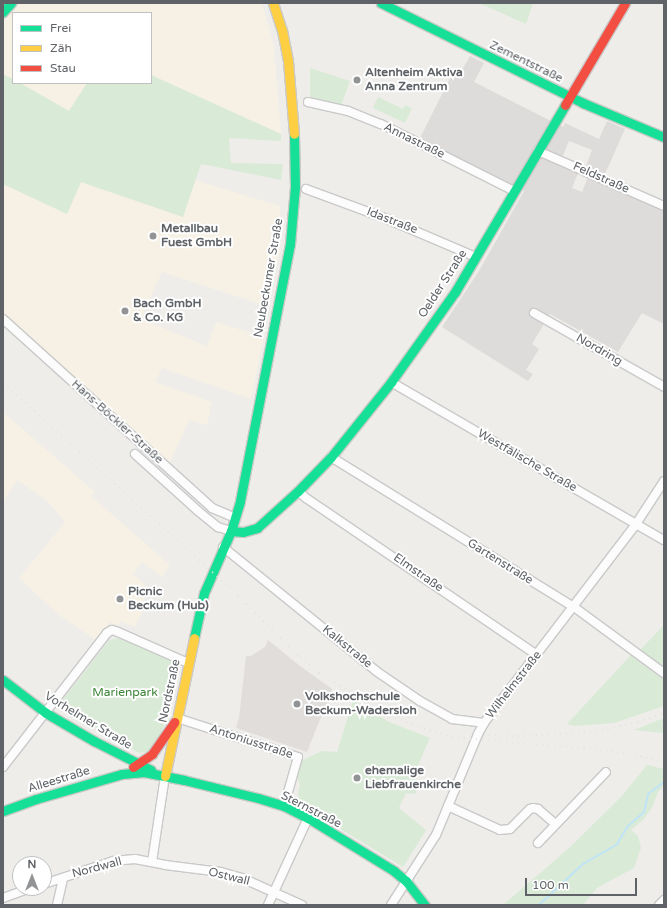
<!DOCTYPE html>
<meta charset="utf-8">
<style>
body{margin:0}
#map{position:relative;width:667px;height:908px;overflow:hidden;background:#eeedea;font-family:"Varela Round",sans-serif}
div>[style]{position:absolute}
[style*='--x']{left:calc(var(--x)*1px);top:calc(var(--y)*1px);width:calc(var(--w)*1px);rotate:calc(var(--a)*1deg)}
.commercial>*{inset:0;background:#f6f1e4}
.industrial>*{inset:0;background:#dedcda}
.education>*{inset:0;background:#e0ddda}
.green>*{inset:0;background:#d9ead6}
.stream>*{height:2px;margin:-1px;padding:0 1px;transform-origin:1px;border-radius:1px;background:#c0e4f7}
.roads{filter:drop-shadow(1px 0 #c9c9c9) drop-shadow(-1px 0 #c9c9c9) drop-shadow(0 1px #c9c9c9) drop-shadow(0 -1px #c9c9c9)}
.street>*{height:8px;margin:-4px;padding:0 4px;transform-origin:4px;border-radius:4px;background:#fcfcfc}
.fast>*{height:9px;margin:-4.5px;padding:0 4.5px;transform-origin:4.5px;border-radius:4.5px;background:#16e098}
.slow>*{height:9px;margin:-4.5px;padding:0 4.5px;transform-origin:4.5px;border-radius:4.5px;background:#ffcf43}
.jam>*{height:9px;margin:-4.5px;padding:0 4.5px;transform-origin:4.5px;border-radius:4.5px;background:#f24e42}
.rail>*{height:2px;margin-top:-1px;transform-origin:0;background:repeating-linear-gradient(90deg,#e4e4e3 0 1px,transparent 0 6px)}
.dots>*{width:11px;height:11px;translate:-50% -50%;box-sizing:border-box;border:2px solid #fff;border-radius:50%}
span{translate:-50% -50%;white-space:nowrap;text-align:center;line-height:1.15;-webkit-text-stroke:4px #fff;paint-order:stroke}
.street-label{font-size:12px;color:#5f6367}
.poi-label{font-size:12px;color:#5f6367;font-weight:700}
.left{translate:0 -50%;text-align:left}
.park-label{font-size:12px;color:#3c8439}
.frame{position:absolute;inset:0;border:4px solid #5f6367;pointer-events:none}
.legend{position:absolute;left:12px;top:12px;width:140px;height:72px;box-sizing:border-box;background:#fff;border:1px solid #bfc1c2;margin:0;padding:5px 7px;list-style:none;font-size:12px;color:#5f6367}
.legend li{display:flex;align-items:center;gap:8px;height:20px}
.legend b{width:20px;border:1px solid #bfc1c2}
.north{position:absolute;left:12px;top:856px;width:40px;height:40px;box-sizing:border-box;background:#fff;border:1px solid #bfc1c2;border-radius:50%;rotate:0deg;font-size:11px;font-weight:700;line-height:16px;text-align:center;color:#5f6367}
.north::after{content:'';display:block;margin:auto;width:14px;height:18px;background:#919395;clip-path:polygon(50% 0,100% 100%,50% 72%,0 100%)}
.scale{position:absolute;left:525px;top:878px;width:112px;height:18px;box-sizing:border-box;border:2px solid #5f6367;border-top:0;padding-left:5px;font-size:12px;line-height:14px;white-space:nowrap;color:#5f6367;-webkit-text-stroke:3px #fff;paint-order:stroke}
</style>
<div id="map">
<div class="commercial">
<div style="clip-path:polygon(19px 3px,262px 3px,274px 46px,281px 134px,151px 75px,151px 13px,13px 13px,13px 79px,3px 74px,3px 22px)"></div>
<div style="clip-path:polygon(20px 83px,87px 83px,69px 111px)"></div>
<div style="clip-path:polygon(195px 180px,280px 206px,280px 250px,269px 307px,162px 272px,141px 319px,207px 346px,216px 322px,264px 337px,251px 399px,162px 368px,155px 382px,212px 402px,207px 425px,189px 420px,169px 465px,3px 326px,3px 184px,67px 214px,81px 182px,183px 217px)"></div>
<div style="clip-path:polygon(3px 412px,95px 492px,91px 496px,170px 565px,162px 577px,142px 562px,133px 574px,150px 590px,143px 601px,146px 603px,135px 627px,120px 621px,118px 626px,110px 622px,96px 640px,59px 615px,19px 578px,65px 522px,47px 501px,17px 480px,3px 502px)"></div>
</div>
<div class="industrial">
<div style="clip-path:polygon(470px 56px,484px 63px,474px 82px,563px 127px,565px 123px,599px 139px,607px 121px,625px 129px,605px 174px,586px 166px,592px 150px,569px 141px,559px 165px,578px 173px,572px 188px,582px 192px,588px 177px,664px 210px,664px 324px,642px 313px,618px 352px,550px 314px,532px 344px,539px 349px,526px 370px,533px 374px,528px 381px,442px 327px,479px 271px,524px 191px,420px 138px,451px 76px,457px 76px,461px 72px)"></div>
</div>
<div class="education">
<div style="clip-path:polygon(268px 640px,300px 666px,332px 689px,307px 752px,236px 728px,239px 718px,246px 656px,251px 656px,265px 647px)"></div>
</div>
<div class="green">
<div style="clip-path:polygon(479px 3px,533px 3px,526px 24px)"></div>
<div style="clip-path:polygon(310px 68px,350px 81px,341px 106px,310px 97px)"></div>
<div style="clip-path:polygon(3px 74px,13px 79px,13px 83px,20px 83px,69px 111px,87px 83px,151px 83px,151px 75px,281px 134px,281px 141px,229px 138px,231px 163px,283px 164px,281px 180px,201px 164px,183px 217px,81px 182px,67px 214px,3px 184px)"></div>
<div style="clip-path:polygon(378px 97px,403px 109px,405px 105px,412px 108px,405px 123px,373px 108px)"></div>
<div style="clip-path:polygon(664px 625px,664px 668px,640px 650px)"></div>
<div style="clip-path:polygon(118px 638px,178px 664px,164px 725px,158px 740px,149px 751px,139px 753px,58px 706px,109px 640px)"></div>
<div style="clip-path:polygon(631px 655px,664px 680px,664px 706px,614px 723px,574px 726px,567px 724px)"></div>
<div style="clip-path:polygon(353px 700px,389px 722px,430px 738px,416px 770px,418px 788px,415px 794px,406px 793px,399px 808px,426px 830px,403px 867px,303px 806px,299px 799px,298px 793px,300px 785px,297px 776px,301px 761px,322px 751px,337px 752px)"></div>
<div style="clip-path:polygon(664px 718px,664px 733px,634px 730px)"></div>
<div style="clip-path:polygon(647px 765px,664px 769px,664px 786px,658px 792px,653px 806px,644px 819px,631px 830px,638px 836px,641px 848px,634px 868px,597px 888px,583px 905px,503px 905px,569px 848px,621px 797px)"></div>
</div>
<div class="stream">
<div style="--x:539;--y:905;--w:60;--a:-43"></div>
<div style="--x:583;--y:864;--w:39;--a:-30"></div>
<div style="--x:617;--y:844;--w:21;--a:-59"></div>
<div style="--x:628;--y:826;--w:21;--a:-41"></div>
<div style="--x:644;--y:812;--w:18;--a:-77"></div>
<div style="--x:648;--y:794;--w:20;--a:-37"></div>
</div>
<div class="roads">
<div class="street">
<div style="--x:308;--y:102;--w:41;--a:12.7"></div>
<div style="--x:348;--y:111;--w:35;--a:22"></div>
<div style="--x:381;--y:124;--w:149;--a:26.7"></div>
<div style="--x:538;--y:151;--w:137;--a:23.6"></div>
<div style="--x:306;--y:189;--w:86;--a:20.3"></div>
<div style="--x:387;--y:219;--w:97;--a:23.1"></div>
<div style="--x:534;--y:313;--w:150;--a:29.6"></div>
<div style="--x:3;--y:319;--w:282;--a:42.1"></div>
<div style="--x:212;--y:508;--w:25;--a:23"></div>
<div style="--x:391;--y:382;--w:315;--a:30.1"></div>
<div style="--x:135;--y:454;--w:85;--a:42.1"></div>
<div style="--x:198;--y:511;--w:26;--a:39"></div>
<div style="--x:218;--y:527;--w:14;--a:17"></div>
<div style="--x:331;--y:457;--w:286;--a:31.7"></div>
<div style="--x:574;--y:607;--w:112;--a:36.3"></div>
<div style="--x:298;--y:491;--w:11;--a:41"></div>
<div style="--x:306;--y:498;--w:279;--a:34.2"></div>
<div style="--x:223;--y:547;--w:197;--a:39"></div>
<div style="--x:376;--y:671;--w:53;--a:34.3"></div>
<div style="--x:420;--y:701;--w:37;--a:29"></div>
<div style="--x:452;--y:719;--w:32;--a:7"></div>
<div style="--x:177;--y:718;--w:127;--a:17.9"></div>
<div style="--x:298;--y:757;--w:51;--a:105.9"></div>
<div style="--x:3;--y:767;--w:170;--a:-52.2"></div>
<div style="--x:107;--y:633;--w:6;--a:-31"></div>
<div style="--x:112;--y:630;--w:6;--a:18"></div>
<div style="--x:118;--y:632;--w:77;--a:23.9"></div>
<div style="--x:448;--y:806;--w:57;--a:24.8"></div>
<div style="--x:500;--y:830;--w:10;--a:-6"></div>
<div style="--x:510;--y:829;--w:28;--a:-45"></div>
<div style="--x:530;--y:809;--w:3;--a:-18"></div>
<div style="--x:533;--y:808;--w:5;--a:11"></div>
<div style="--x:538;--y:809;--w:23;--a:41"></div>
<div style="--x:538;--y:843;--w:98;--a:-46.2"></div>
<div style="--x:152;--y:862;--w:87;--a:-81.4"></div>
<div style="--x:44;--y:884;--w:73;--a:-18.4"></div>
<div style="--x:113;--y:861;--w:22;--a:-5"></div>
<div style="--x:135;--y:859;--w:31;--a:11"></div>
<div style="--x:165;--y:865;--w:56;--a:7.1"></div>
<div style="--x:221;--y:872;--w:22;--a:16"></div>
<div style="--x:242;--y:878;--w:66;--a:24.2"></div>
<div style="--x:3;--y:898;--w:30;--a:-20"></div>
<div style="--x:57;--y:905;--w:28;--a:-77"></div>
<div style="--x:268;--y:905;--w:96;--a:-65.3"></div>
<div style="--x:391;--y:905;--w:83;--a:-57.3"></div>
<div style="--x:436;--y:835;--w:109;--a:-67.4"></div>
<div style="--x:478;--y:734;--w:13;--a:-61"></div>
<div style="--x:484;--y:723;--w:250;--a:-52.6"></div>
<div style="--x:636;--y:524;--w:51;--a:-56.9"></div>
<div style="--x:659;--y:905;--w:7;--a:-45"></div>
</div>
<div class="fast">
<div style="--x:381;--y:3;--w:225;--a:26.3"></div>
<div style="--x:583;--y:103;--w:88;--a:22.8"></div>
<div style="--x:3;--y:12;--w:12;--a:-48"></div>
<div style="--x:231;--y:531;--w:12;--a:5"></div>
<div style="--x:243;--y:532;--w:15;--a:-16"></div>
<div style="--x:257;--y:528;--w:55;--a:-42.1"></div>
<div style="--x:298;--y:491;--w:47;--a:-45.9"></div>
<div style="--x:331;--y:457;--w:96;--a:-51.3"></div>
<div style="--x:391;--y:382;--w:110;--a:-54.6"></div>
<div style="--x:455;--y:292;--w:217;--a:-59.5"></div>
<div style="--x:194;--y:638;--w:46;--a:-77.5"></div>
<div style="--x:204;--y:593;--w:68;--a:-66.5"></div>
<div style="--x:231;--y:531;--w:31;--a:-73"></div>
<div style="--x:240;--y:501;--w:262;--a:-79"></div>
<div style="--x:290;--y:244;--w:57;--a:-85"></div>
<div style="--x:295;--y:187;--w:53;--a:-91.1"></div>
<div style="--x:3;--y:680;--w:54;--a:37.5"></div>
<div style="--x:46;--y:713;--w:56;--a:30.3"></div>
<div style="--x:94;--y:741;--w:64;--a:27"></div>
<div style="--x:3;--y:811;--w:35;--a:-20"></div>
<div style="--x:36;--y:799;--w:90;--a:-16.2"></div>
<div style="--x:122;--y:774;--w:22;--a:-5"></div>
<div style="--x:144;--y:772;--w:41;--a:11.3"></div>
<div style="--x:184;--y:780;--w:76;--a:13.7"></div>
<div style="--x:258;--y:798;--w:27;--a:17"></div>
<div style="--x:284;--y:806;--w:27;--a:27"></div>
<div style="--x:308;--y:818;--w:101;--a:31.6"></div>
<div style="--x:394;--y:871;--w:16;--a:40"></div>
<div style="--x:406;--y:881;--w:31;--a:52"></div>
</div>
<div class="slow">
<div style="--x:273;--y:3;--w:28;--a:72"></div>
<div style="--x:282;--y:30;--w:32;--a:79"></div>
<div style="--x:288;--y:61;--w:73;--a:85.3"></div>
<div style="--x:165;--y:776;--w:141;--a:-78.1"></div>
</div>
<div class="jam">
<div style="--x:565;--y:105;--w:118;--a:-59.5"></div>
<div style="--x:133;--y:767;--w:23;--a:-34"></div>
<div style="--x:152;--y:754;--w:39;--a:-55"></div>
</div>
</div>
<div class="rail">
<div style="--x:3;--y:383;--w:304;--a:42.1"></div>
<div style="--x:229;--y:587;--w:100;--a:44.6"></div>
<div style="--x:300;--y:657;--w:25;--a:40"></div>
<div style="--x:319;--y:673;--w:48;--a:31.4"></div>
<div style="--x:360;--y:698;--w:34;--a:30"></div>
<div style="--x:390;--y:715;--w:30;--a:23"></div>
<div style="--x:418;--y:727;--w:35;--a:16"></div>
<div style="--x:452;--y:737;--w:160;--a:5"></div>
<div style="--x:611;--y:751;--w:54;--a:10.7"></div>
<div style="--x:489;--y:735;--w:29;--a:2"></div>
<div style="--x:518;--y:736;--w:72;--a:-3.2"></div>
<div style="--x:590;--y:732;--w:49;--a:-11.8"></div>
<div style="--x:638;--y:722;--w:28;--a:-19"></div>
</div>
<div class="dots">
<div style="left:357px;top:80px;background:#919395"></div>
<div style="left:153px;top:236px;background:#919395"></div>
<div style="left:125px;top:311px;background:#919395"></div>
<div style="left:120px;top:599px;background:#919395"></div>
<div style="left:297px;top:704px;background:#919395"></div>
<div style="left:357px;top:778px;background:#919395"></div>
</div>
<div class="street-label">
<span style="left:526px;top:62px;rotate:26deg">Zementstraße</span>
<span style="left:414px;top:141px;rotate:26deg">Annastraße</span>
<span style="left:601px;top:178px;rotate:24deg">Feldstraße</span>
<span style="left:392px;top:221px;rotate:21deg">Idastraße</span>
<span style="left:269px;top:278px;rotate:-80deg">Neubeckumer Straße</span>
<span style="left:443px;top:284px;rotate:-57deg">Oelder Straße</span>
<span style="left:599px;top:350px;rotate:30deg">Nordring</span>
<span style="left:117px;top:422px;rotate:42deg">Hans-Böckler-Straße</span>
<span style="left:527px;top:461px;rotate:30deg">Westfälische Straße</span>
<span style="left:500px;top:562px;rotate:32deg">Gartenstraße</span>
<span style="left:418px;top:573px;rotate:35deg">Elmstraße</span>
<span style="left:347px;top:647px;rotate:39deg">Kalkstraße</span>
<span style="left:514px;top:685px;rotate:-52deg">Wilhelmstraße</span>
<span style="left:170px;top:691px;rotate:-78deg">Nordstraße</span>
<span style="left:88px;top:721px;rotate:31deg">Vorhelmer Straße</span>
<span style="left:251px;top:742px;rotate:18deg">Antoniusstraße</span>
<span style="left:59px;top:780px;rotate:-17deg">Alleestraße</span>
<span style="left:311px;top:810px;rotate:27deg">Sternstraße</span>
<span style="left:97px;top:868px;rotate:-15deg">Nordwall</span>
<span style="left:229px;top:877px;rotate:14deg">Ostwall</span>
</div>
<div class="poi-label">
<span class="left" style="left:365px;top:80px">Altenheim Aktiva<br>Anna Zentrum</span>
<span class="left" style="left:161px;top:236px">Metallbau<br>Fuest GmbH</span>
<span class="left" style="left:133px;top:311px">Bach GmbH<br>&amp; Co. KG</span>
<span class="left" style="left:128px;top:599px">Picnic<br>Beckum (Hub)</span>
<span class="left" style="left:305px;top:704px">Volkshochschule<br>Beckum-Wadersloh</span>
<span class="left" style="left:365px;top:778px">ehemalige<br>Liebfrauenkirche</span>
</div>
<div class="park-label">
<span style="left:125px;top:693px">Marienpark</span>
</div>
<div class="frame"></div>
<ul class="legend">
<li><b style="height:5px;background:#16e098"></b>Frei</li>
<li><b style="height:5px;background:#ffcf43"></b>Zäh</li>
<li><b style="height:5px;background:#f24e42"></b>Stau</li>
</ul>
<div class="north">N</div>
<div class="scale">100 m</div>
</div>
